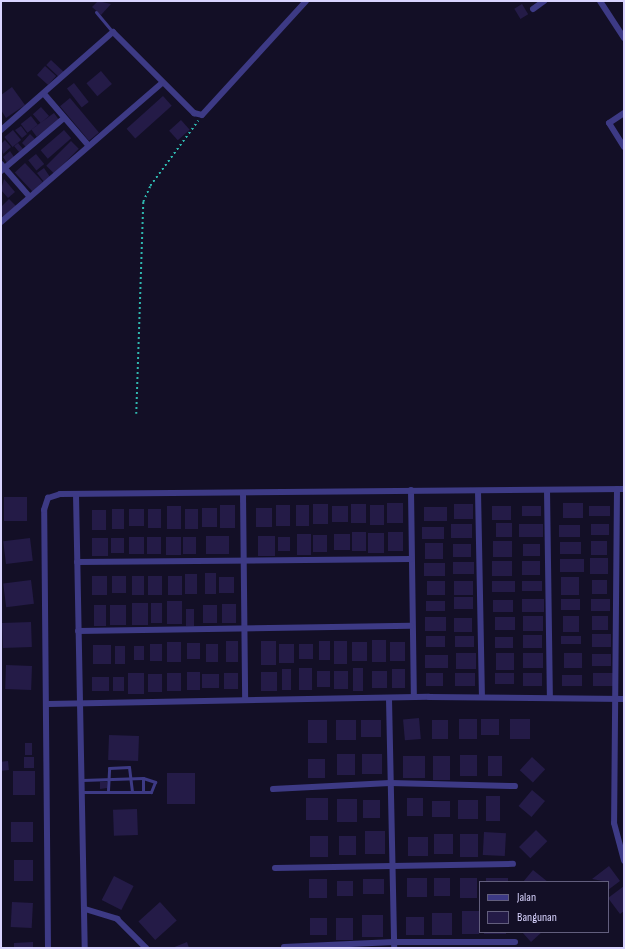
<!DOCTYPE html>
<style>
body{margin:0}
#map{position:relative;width:625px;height:949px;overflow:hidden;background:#130f26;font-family:"Sofia Sans Condensed",sans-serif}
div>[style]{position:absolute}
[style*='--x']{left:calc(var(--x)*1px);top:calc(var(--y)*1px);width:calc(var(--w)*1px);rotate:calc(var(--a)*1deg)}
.building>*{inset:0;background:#241b47;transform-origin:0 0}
.path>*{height:1.5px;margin-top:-0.75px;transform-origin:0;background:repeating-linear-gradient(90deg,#2fb8b0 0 2px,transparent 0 5px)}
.lane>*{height:3px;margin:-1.5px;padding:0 1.5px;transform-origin:1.5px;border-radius:1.5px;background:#3d3a85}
.street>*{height:6px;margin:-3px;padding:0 3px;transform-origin:3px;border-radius:3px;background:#3d3a85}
span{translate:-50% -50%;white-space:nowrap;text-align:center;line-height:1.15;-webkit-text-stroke:3px #130f26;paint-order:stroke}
.frame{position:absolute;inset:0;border:2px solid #d9d4ff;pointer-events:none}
.legend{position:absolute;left:479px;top:881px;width:130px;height:52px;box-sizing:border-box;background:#130f26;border:1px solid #625e7d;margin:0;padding:5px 7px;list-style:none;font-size:12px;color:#d9d4ff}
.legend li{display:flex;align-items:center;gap:8px;height:20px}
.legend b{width:20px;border:1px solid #625e7d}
</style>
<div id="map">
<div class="building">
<div style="clip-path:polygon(98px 1px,111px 4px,101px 15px,92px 7px)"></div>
<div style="left:522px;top:4px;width:12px;height:9px;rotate:59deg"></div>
<div style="left:51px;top:60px;width:18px;height:7px;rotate:43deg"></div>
<div style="left:45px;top:66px;width:15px;height:12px;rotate:42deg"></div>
<div style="left:101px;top:71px;width:17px;height:19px;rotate:50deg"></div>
<div style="left:74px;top:83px;width:24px;height:9px;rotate:52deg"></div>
<div style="clip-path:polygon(12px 87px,25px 105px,6px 118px,1px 110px,1px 95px)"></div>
<div style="left:163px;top:96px;width:13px;height:49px;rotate:48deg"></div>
<div style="left:70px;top:98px;width:45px;height:13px;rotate:50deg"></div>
<div style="left:41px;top:107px;width:12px;height:11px;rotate:48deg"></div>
<div style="left:54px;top:113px;width:9px;height:28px;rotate:54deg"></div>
<div style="left:31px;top:116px;width:11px;height:13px;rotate:52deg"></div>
<div style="left:181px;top:120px;width:13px;height:16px;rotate:48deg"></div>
<div style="clip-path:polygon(21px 126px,27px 134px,22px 138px,15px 130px)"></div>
<div style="left:13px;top:130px;width:13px;height:11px;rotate:51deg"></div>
<div style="left:64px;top:130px;width:11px;height:31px;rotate:49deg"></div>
<div style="clip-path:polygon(30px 134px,35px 139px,26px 147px,22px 143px)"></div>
<div style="clip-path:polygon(5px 140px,11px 147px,3px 154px,1px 144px)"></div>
<div style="left:71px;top:141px;width:11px;height:35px;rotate:45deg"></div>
<div style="left:18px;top:143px;width:8px;height:5px;rotate:50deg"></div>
<div style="clip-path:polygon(10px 151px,14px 157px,7px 163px,3px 157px)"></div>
<div style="left:36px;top:154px;width:13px;height:10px;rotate:51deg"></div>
<div style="left:25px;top:163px;width:26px;height:14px;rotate:47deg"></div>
<div style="clip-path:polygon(44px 168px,50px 177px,44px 182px,37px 173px)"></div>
<div style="clip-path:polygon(4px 179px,15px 192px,8px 198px,1px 190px)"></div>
<div style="clip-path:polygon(9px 199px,16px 206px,3px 219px,1px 207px)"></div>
<div style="left:4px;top:497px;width:23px;height:24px"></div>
<div style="left:387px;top:503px;width:16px;height:20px"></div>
<div style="left:563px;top:503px;width:20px;height:15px"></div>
<div style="left:328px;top:504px;width:20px;height:15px;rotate:90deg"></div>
<div style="left:351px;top:504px;width:15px;height:19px"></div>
<div style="left:454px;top:504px;width:19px;height:15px"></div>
<div style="left:220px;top:505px;width:15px;height:23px"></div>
<div style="left:276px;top:505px;width:14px;height:21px"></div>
<div style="left:296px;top:505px;width:13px;height:21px"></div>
<div style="left:370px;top:505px;width:14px;height:20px"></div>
<div style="left:167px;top:506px;width:14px;height:23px"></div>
<div style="left:332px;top:506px;width:16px;height:16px"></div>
<div style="left:492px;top:506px;width:19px;height:14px"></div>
<div style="left:522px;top:506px;width:19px;height:10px"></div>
<div style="left:589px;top:506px;width:21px;height:10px"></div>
<div style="left:424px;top:507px;width:23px;height:14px"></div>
<div style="left:202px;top:508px;width:15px;height:19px"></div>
<div style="left:256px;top:508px;width:16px;height:19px"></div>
<div style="left:112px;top:509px;width:12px;height:20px"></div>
<div style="left:129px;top:509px;width:15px;height:17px"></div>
<div style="left:161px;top:509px;width:19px;height:13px;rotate:90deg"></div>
<div style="left:185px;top:509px;width:13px;height:20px"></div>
<div style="left:92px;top:510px;width:14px;height:20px"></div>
<div style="left:496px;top:523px;width:16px;height:14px"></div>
<div style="left:451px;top:524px;width:21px;height:14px"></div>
<div style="left:519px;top:524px;width:24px;height:13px"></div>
<div style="left:591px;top:524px;width:18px;height:11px"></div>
<div style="left:559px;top:525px;width:21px;height:12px"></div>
<div style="left:422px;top:527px;width:22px;height:12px"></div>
<div style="left:352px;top:532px;width:14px;height:19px"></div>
<div style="left:388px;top:532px;width:15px;height:19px"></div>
<div style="left:368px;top:533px;width:16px;height:20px"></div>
<div style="left:297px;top:534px;width:14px;height:21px"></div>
<div style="left:334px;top:534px;width:16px;height:16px"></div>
<div style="left:313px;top:535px;width:14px;height:17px"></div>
<div style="left:206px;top:536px;width:23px;height:18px"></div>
<div style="left:258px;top:536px;width:17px;height:20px"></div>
<div style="left:129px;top:537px;width:15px;height:17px"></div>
<div style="left:147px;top:537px;width:14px;height:17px"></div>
<div style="left:166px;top:537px;width:15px;height:18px"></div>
<div style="left:183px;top:537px;width:13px;height:17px"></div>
<div style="left:278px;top:537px;width:12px;height:14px"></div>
<div style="left:30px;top:538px;width:23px;height:27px;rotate:83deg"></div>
<div style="left:92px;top:538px;width:16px;height:18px"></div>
<div style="left:111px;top:538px;width:13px;height:15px"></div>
<div style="left:493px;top:541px;width:19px;height:16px"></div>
<div style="left:591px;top:541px;width:16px;height:14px"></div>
<div style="left:560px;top:542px;width:21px;height:12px"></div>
<div style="left:425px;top:543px;width:18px;height:16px"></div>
<div style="left:453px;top:544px;width:18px;height:13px"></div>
<div style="left:523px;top:544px;width:17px;height:12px"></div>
<div style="left:590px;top:558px;width:18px;height:16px"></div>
<div style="left:560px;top:559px;width:24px;height:13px"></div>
<div style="left:492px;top:561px;width:20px;height:15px"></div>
<div style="left:522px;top:561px;width:18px;height:14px"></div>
<div style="left:453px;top:562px;width:21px;height:12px"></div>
<div style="left:424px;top:563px;width:21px;height:13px"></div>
<div style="left:216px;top:573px;width:21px;height:11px;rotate:90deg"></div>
<div style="left:185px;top:574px;width:12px;height:20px"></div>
<div style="left:107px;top:576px;width:19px;height:15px;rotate:90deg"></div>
<div style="left:112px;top:576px;width:14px;height:17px"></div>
<div style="left:132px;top:576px;width:12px;height:19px"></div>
<div style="left:148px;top:576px;width:14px;height:19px"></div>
<div style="left:168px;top:576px;width:14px;height:19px"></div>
<div style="left:219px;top:577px;width:15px;height:16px"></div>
<div style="left:561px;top:577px;width:18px;height:18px"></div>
<div style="left:31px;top:580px;width:24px;height:28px;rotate:83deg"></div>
<div style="left:592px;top:580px;width:15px;height:14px"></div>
<div style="left:427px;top:581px;width:18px;height:14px"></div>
<div style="left:454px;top:581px;width:19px;height:14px"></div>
<div style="left:492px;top:581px;width:23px;height:11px"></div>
<div style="left:522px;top:581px;width:20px;height:10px"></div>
<div style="left:454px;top:597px;width:19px;height:12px"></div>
<div style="left:522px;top:599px;width:22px;height:13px"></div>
<div style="left:561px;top:599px;width:19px;height:11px"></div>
<div style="left:591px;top:599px;width:19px;height:12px"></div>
<div style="left:493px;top:600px;width:20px;height:12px"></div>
<div style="left:167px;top:601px;width:15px;height:23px"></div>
<div style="left:426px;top:601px;width:19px;height:10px"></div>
<div style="left:132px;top:603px;width:16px;height:22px"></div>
<div style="left:151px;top:603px;width:11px;height:20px"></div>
<div style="left:222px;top:604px;width:14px;height:19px"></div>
<div style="left:94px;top:605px;width:12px;height:21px"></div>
<div style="left:110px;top:605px;width:16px;height:20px"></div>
<div style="left:203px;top:605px;width:14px;height:18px"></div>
<div style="left:186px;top:609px;width:8px;height:17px"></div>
<div style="left:523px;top:616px;width:20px;height:15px"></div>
<div style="left:563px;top:616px;width:16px;height:16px"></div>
<div style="left:592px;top:616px;width:16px;height:14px"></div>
<div style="left:425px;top:617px;width:21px;height:14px"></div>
<div style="left:495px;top:617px;width:20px;height:13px"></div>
<div style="left:454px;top:618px;width:18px;height:14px"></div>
<div style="left:31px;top:622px;width:25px;height:29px;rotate:88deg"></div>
<div style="left:592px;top:634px;width:19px;height:13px"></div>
<div style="left:523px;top:635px;width:19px;height:13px"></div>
<div style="left:426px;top:636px;width:19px;height:11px"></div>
<div style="left:474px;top:636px;width:11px;height:19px;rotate:90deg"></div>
<div style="left:561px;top:636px;width:20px;height:8px"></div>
<div style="left:495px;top:637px;width:18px;height:11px"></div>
<div style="left:372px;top:640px;width:14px;height:22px"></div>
<div style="left:226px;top:641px;width:12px;height:21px"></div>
<div style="left:261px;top:641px;width:15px;height:24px"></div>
<div style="left:319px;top:641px;width:11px;height:19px"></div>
<div style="left:334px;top:641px;width:13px;height:23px"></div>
<div style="left:167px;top:642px;width:14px;height:20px"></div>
<div style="left:352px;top:642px;width:15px;height:19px"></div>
<div style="left:390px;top:642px;width:15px;height:19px"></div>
<div style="left:187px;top:643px;width:13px;height:16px"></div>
<div style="left:150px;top:644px;width:12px;height:17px"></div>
<div style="left:206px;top:644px;width:12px;height:18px"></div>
<div style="left:279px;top:644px;width:15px;height:19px"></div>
<div style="left:299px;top:644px;width:14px;height:15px"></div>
<div style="left:93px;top:645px;width:18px;height:19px"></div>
<div style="left:115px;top:646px;width:10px;height:18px"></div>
<div style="left:144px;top:646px;width:14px;height:10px;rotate:90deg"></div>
<div style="left:456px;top:653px;width:20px;height:16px"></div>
<div style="left:514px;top:653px;width:17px;height:18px;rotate:90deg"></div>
<div style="left:523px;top:653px;width:20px;height:15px"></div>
<div style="left:564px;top:653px;width:18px;height:15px"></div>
<div style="left:592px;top:654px;width:19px;height:12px"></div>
<div style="left:425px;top:655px;width:23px;height:13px"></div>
<div style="left:6px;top:665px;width:26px;height:24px;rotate:2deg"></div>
<div style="left:299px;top:668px;width:13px;height:22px"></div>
<div style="left:353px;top:668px;width:10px;height:23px"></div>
<div style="left:282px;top:669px;width:9px;height:21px"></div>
<div style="left:392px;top:669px;width:13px;height:19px"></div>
<div style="left:317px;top:671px;width:13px;height:16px"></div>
<div style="left:334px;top:671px;width:14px;height:18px"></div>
<div style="left:372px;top:671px;width:15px;height:17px"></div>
<div style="left:187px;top:672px;width:13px;height:18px"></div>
<div style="left:261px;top:672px;width:16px;height:19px"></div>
<div style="left:128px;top:673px;width:16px;height:21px"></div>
<div style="left:167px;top:673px;width:14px;height:18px"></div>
<div style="left:224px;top:673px;width:14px;height:16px"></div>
<div style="left:426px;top:673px;width:17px;height:13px"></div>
<div style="left:455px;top:673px;width:20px;height:13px"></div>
<div style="left:495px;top:673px;width:19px;height:11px"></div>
<div style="left:523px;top:673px;width:19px;height:13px"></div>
<div style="left:593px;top:673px;width:20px;height:13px"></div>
<div style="left:148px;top:674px;width:14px;height:18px"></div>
<div style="left:202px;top:674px;width:17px;height:14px"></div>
<div style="left:562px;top:675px;width:20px;height:11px"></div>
<div style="left:92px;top:677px;width:17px;height:14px"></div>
<div style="left:113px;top:677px;width:11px;height:14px"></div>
<div style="left:419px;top:718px;width:21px;height:16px;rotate:85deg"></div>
<div style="left:459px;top:719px;width:18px;height:20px"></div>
<div style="left:481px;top:719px;width:18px;height:16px"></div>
<div style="left:510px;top:719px;width:20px;height:20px"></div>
<div style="left:308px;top:720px;width:19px;height:23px"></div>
<div style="left:336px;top:720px;width:20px;height:20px"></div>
<div style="left:361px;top:720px;width:20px;height:17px"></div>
<div style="left:432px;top:720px;width:16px;height:19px"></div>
<div style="left:109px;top:735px;width:30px;height:25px;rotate:2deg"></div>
<div style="left:25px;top:743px;width:7px;height:12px"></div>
<div style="left:337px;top:754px;width:18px;height:21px"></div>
<div style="left:362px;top:754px;width:20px;height:20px"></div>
<div style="left:460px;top:755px;width:17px;height:21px"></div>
<div style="left:403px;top:756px;width:22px;height:22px"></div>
<div style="left:433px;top:756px;width:17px;height:24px"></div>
<div style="left:502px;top:756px;width:20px;height:14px;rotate:90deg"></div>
<div style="left:24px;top:757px;width:10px;height:11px"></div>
<div style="left:532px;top:757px;width:18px;height:18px;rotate:43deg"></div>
<div style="left:308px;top:759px;width:17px;height:19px"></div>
<div style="left:8px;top:761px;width:9px;height:7px;rotate:84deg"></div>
<div style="left:13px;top:771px;width:22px;height:24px"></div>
<div style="left:167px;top:773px;width:28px;height:31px"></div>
<div style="clip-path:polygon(100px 782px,107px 782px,107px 788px,100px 789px)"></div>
<div style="left:532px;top:790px;width:17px;height:21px;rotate:40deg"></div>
<div style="left:486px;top:796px;width:14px;height:25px"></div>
<div style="left:306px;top:798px;width:22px;height:22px"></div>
<div style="left:407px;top:798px;width:16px;height:18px"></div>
<div style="left:337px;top:799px;width:20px;height:23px"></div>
<div style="left:363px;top:800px;width:17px;height:18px"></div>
<div style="left:458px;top:800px;width:20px;height:19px"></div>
<div style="left:432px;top:801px;width:18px;height:16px"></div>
<div style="left:137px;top:809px;width:26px;height:24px;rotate:88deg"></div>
<div style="left:11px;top:822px;width:22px;height:20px"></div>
<div style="left:536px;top:830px;width:16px;height:24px;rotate:45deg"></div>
<div style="left:365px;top:831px;width:20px;height:23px"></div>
<div style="left:484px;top:832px;width:22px;height:23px;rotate:3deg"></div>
<div style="left:434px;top:834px;width:19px;height:20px"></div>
<div style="left:460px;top:834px;width:18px;height:23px"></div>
<div style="left:310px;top:836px;width:18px;height:21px"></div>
<div style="left:339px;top:836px;width:17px;height:19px"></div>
<div style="left:408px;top:837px;width:20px;height:19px"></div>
<div style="left:14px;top:860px;width:19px;height:21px"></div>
<div style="clip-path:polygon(609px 866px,620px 881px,608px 890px,608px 882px,592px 879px)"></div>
<div style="clip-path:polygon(533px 870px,548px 882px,523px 882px)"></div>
<div style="left:114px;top:876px;width:22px;height:27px;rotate:27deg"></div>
<div style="left:407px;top:878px;width:20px;height:19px"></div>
<div style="left:434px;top:878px;width:16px;height:18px"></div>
<div style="left:460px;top:878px;width:17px;height:20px"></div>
<div style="left:486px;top:878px;width:22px;height:4px"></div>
<div style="left:309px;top:879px;width:18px;height:19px"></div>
<div style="left:363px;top:879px;width:21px;height:15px"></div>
<div style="left:337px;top:881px;width:16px;height:15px"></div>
<div style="clip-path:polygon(624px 886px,624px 911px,620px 914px,608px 898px)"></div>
<div style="left:12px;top:902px;width:21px;height:25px;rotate:3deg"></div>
<div style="left:160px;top:902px;width:25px;height:29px;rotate:48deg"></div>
<div style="left:462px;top:911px;width:17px;height:23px"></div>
<div style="left:432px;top:913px;width:20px;height:22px"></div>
<div style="left:362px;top:915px;width:21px;height:22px"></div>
<div style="left:406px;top:917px;width:18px;height:18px"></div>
<div style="left:310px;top:918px;width:17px;height:17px"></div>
<div style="left:336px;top:918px;width:17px;height:22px"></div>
<div style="left:484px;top:932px;width:22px;height:2px"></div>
<div style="clip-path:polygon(522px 932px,542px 932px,531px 942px)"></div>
<div style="clip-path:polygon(33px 942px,33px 948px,14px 948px,14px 943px)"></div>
<div style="clip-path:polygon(187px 942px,189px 948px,172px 948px)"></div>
</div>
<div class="path">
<div style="--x:136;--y:414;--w:212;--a:-88.1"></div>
<div style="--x:143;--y:202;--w:17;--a:-66"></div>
<div style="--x:150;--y:186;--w:81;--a:-53.6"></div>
</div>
<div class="lane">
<div style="--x:96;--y:12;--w:26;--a:50"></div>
<div style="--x:82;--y:780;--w:61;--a:-1.9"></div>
<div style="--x:143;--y:778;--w:13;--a:18"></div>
<div style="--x:155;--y:782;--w:11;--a:112"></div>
<div style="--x:151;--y:792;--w:69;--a:180"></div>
<div style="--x:108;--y:790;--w:22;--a:-87"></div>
<div style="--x:109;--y:768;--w:20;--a:-3"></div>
<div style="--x:129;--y:767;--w:24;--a:83"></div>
<div style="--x:143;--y:791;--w:13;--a:-90"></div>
</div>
<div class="street">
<div style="--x:600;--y:1;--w:44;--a:57"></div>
<div style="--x:533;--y:9;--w:14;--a:-36"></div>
<div style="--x:45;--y:95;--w:66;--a:49.3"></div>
<div style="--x:624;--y:113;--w:18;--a:146"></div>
<div style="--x:609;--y:123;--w:28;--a:58"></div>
<div style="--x:1;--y:130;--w:149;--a:-41.2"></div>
<div style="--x:113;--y:32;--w:115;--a:45"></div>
<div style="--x:194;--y:113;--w:8;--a:14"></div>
<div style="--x:202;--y:115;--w:154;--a:-47.6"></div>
<div style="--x:1;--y:164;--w:43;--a:48.8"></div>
<div style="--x:1;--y:171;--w:82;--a:-40.1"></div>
<div style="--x:1;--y:222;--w:213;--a:-40.8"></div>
<div style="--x:617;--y:489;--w:334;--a:90.5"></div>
<div style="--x:614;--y:823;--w:39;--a:75"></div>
<div style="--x:411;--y:490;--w:207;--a:89.2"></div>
<div style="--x:547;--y:490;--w:207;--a:89.2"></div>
<div style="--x:478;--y:491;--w:206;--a:88.9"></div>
<div style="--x:243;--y:493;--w:207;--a:89.4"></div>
<div style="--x:76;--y:494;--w:454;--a:88.9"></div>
<div style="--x:77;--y:562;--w:334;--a:-0.5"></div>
<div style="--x:78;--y:631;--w:333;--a:-0.9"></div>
<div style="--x:389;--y:699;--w:249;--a:88.8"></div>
<div style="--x:48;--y:704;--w:381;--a:-1.1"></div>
<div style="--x:429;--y:697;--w:195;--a:0.6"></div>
<div style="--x:273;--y:789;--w:117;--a:-2.9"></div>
<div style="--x:390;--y:783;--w:125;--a:1.4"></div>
<div style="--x:275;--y:868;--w:238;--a:-1"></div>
<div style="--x:85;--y:909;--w:34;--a:17"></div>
<div style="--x:117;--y:919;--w:41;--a:45"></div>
<div style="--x:284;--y:947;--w:110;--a:-2.6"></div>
<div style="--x:394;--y:942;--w:121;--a:0"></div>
<div style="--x:48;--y:948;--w:438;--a:-90.5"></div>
<div style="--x:44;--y:510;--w:13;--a:-72"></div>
<div style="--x:48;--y:498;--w:13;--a:-18"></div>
<div style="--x:60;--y:494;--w:564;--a:-0.51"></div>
</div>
<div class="frame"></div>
<ul class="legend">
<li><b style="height:5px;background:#3d3a85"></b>Jalan</li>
<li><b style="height:11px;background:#241b47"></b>Bangunan</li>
</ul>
</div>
